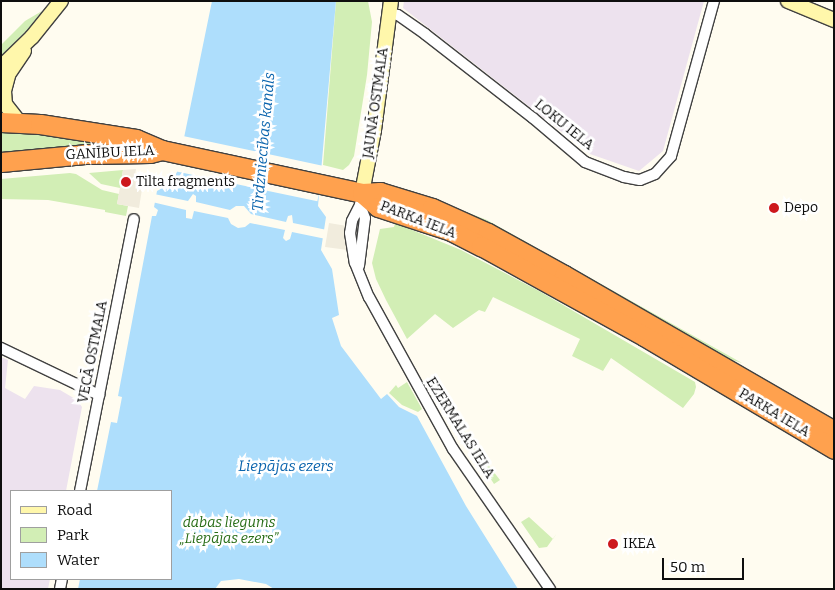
<!DOCTYPE html>
<meta charset="utf-8">
<style>
body{margin:0}
#map{position:relative;width:835px;height:590px;overflow:hidden;background:#fffcf0;font-family:Bitter,serif}
div>[style]{position:absolute}
[style*='--x']{left:calc(var(--x)*1px);top:calc(var(--y)*1px);width:calc(var(--w)*1px);rotate:calc(var(--a)*1deg)}
.industrial>*{inset:0;background:#ede2ee}
.green>*{inset:0;background:#d2eeb5}
.plaza>*{inset:0;background:#f1ecdd}
.water>*{inset:0;background:#aedefc}
.pier>*{inset:0;background:#fffcf0;transform-origin:0 0}
.roads{filter:drop-shadow(1px 0 #414141) drop-shadow(-1px 0 #414141) drop-shadow(0 1px #414141) drop-shadow(0 -1px #414141)}
.street>*{height:10px;margin:-5px;padding:0 5px;transform-origin:5px;border-radius:5px;background:#fff}
.secondary>*{height:14px;margin:-7px;padding:0 7px;transform-origin:7px;border-radius:7px;background:#fff7ab}
.highway>*{height:19px;margin:-9.5px;padding:0 9.5px;transform-origin:9.5px;border-radius:9.5px;background:#ffa14e}
.dots>*{width:14px;height:14px;translate:-50% -50%;box-sizing:border-box;border:2px solid #fff;border-radius:50%}
span{translate:-50% -50%;white-space:nowrap;text-align:center;line-height:1.15;-webkit-text-stroke:5px #fff;paint-order:stroke}
.street-label{font-size:14px;color:#0e0e0e}
.poi-label{font-size:14px;color:#0e0e0e}
.left{translate:0 -50%;text-align:left}
.park-label{font-size:14px;color:#286d17;font-style:italic}
.water-label{font-size:15px;color:#0a64ad;font-style:italic}
.frame{position:absolute;inset:0;border:2px solid #0e0e0e;pointer-events:none}
.legend{position:absolute;left:10px;top:490px;width:162px;height:90px;box-sizing:border-box;background:#fff;border:1px solid #9f9f9f;margin:0;padding:6px 9px;list-style:none;font-size:15px;color:#0e0e0e}
.legend li{display:flex;align-items:center;gap:10px;height:25px}
.legend b{width:25px;border:1px solid #9f9f9f}
.scale{position:absolute;left:662px;top:558px;width:82px;height:22px;box-sizing:border-box;border:2px solid #0e0e0e;border-top:0;padding-left:6px;font-size:15px;line-height:18px;white-space:nowrap;color:#0e0e0e;-webkit-text-stroke:4px #fff;paint-order:stroke}
</style>
<div id="map">
<div class="industrial">
<div style="clip-path:polygon(404px 1px,704px 1px,663px 151px,639px 171px,590px 154px,403px 8px)"></div>
<div style="clip-path:polygon(1px 357px,8px 360px,5px 388px,25px 399px,34px 386px,60px 390px,77px 400px,82px 407px,66px 491px,11px 491px,11px 579px,50px 579px,48px 589px,1px 589px)"></div>
</div>
<div class="green">
<div style="clip-path:polygon(336px 1px,368px 1px,372px 22px,367px 75px,354px 156px,349px 165px,343px 170px,323px 165px)"></div>
<div style="clip-path:polygon(42px 11px,29px 28px,1px 56px,1px 45px,25px 21px)"></div>
<div style="clip-path:polygon(1px 127px,137px 147px,1px 154px)"></div>
<div style="clip-path:polygon(123px 170px,120px 188px,101px 184px,89px 173px)"></div>
<div style="clip-path:polygon(70px 173px,76px 174px,102px 190px,119px 194px,117px 204px,128px 206px,126px 216px,105px 212px,105px 210px,48px 200px,1px 199px,1px 179px)"></div>
<div style="clip-path:polygon(409px 190px,487px 220px,742px 363px,720px 356px,408px 193px)"></div>
<div style="clip-path:polygon(395px 223px,461px 250px,539px 291px,695px 382px,696px 387px,694px 394px,683px 408px,611px 358px,603px 371px,572px 356px,580px 339px,493px 297px,485px 312px,479px 310px,453px 328px,435px 314px,407px 339px,386px 300px,376px 279px,372px 263px,380px 229px,394px 227px)"></div>
<div style="clip-path:polygon(407px 382px,422px 409px,418px 412px,402px 405px,389px 393px,396px 385px,398px 388px)"></div>
<div style="clip-path:polygon(444px 397px,475px 448px,500px 480px,494px 484px,451px 417px,440px 399px)"></div>
<div style="clip-path:polygon(529px 517px,553px 539px,557px 533px,547px 547px,539px 548px,521px 522px)"></div>
</div>
<div class="plaza">
<div style="clip-path:polygon(136px 169px,134px 181px,143px 183px,139px 208px,117px 204px,123px 170px)"></div>
<div style="clip-path:polygon(329px 223px,347px 226px,348px 250px,325px 247px)"></div>
</div>
<div class="water">
<div style="clip-path:polygon(212px 1px,336px 1px,318px 206px,326px 217px,321px 250px,332px 269px,339px 315px,332px 318px,341px 346px,381px 399px,387px 394px,399px 407px,417px 416px,466px 506px,518px 589px,274px 589px,266px 584px,239px 579px,221px 581px,215px 589px,78px 589px,80px 579px,171px 579px,171px 491px,97px 491px,111px 422px,117px 423px,122px 397px,118px 396px,152px 216px,156px 216px,158px 210px,154px 207px,157px 191px,171px 183px,177px 172px)"></div>
</div>
<div class="pier">
<div style="left:183px;top:136px;width:145px;height:36px;rotate:12deg"></div>
<div style="clip-path:polygon(154px 194px,188px 201px,193px 194px,196px 196px,196px 202px,230px 210px,236px 206px,244px 206px,251px 214px,286px 222px,288px 216px,292px 215px,293px 223px,327px 230px,326px 239px,292px 232px,290px 239px,286px 241px,283px 238px,285px 230px,250px 223px,245px 227px,238px 228px,231px 224px,228px 218px,194px 211px,192px 219px,186px 218px,186px 210px,152px 202px)"></div>
</div>
<div class="roads">
<div class="street">
<div style="--x:388;--y:12;--w:10;--a:17"></div>
<div style="--x:398;--y:15;--w:33;--a:35"></div>
<div style="--x:425;--y:34;--w:137;--a:37.9"></div>
<div style="--x:533;--y:118;--w:68;--a:40.2"></div>
<div style="--x:585;--y:162;--w:42;--a:21"></div>
<div style="--x:624;--y:177;--w:16;--a:11"></div>
<div style="--x:640;--y:180;--w:16;--a:-22"></div>
<div style="--x:655;--y:174;--w:24;--a:-48"></div>
<div style="--x:671;--y:156;--w:161;--a:-74.5"></div>
<div style="--x:362;--y:193;--w:12;--a:99"></div>
<div style="--x:360;--y:205;--w:18;--a:117"></div>
<div style="--x:352;--y:221;--w:12;--a:99"></div>
<div style="--x:350;--y:233;--w:30;--a:81"></div>
<div style="--x:355;--y:263;--w:37;--a:68"></div>
<div style="--x:369;--y:297;--w:174;--a:61.1"></div>
<div style="--x:453;--y:449;--w:170;--a:55.3"></div>
<div style="--x:359;--y:266;--w:48;--a:-82.9"></div>
<div style="--x:365;--y:218;--w:14;--a:-111"></div>
<div style="--x:1;--y:348;--w:109;--a:25.6"></div>
<div style="--x:80;--y:491;--w:277;--a:-78.8"></div>
<div style="--x:60;--y:589;--w:10;--a:-79"></div>
</div>
<div class="secondary">
<div style="--x:788;--y:1;--w:50;--a:22.4"></div>
<div style="--x:1;--y:67;--w:43;--a:-44.1"></div>
<div style="--x:32;--y:37;--w:46;--a:-51.1"></div>
<div style="--x:8;--y:76;--w:16;--a:105"></div>
<div style="--x:4;--y:91;--w:13;--a:86"></div>
<div style="--x:5;--y:104;--w:23;--a:52"></div>
<div style="--x:1;--y:85;--w:41;--a:-55.9"></div>
<div style="--x:362;--y:193;--w:64;--a:-79.2"></div>
<div style="--x:374;--y:130;--w:130;--a:-82.5"></div>
</div>
<div class="highway">
<div style="--x:1;--y:122;--w:39;--a:3"></div>
<div style="--x:40;--y:124;--w:97;--a:8.9"></div>
<div style="--x:136;--y:139;--w:28;--a:23"></div>
<div style="--x:162;--y:150;--w:205;--a:12.1"></div>
<div style="--x:362;--y:193;--w:18;--a:-3"></div>
<div style="--x:380;--y:192;--w:54;--a:17.1"></div>
<div style="--x:432;--y:208;--w:61;--a:24.1"></div>
<div style="--x:488;--y:233;--w:87;--a:28.9"></div>
<div style="--x:564;--y:275;--w:312;--a:30"></div>
<div style="--x:1;--y:162;--w:84;--a:-5.4"></div>
<div style="--x:85;--y:154;--w:65;--a:-0.9"></div>
<div style="--x:150;--y:153;--w:12;--a:-14"></div>
<div style="--x:362;--y:193;--w:21;--a:41"></div>
<div style="--x:378;--y:207;--w:77;--a:18.2"></div>
<div style="--x:451;--y:231;--w:34;--a:27"></div>
<div style="--x:481;--y:246;--w:186;--a:28.9"></div>
<div style="--x:644;--y:336;--w:221;--a:30.7"></div>
</div>
</div>
<div class="dots">
<div style="left:126px;top:182px;background:#cd181d"></div>
<div style="left:774px;top:208px;background:#cd181d"></div>
<div style="left:613px;top:544px;background:#cd181d"></div>
</div>
<div class="street-label">
<span style="left:376px;top:103px;rotate:-82deg">JAUNĀ OSTMALA</span>
<span style="left:564px;top:125px;rotate:39deg">LOKU IELA</span>
<span style="left:110px;top:153px;rotate:-3deg">GANĪBU IELA</span>
<span style="left:418px;top:220px;rotate:21deg">PARKA IELA</span>
<span style="left:93px;top:352px;rotate:-79deg">VECĀ OSTMALA</span>
<span style="left:774px;top:413px;rotate:31deg">PARKA IELA</span>
<span style="left:460px;top:428px;rotate:58deg">EZERMALAS IELA</span>
</div>
<div class="poi-label">
<span class="left" style="left:136px;top:182px">Tilta fragments</span>
<span class="left" style="left:784px;top:208px">Depo</span>
<span class="left" style="left:623px;top:544px">IKEA</span>
</div>
<div class="park-label">
<span style="left:229px;top:531px">dabas liegums<br>„Liepājas ezers”</span>
</div>
<div class="water-label">
<span style="left:264px;top:142px;rotate:-85deg">Tirdzniecības kanāls</span>
<span style="left:286px;top:467px">Liepājas ezers</span>
</div>
<div class="frame"></div>
<ul class="legend">
<li><b style="height:6px;background:#fff7ab"></b>Road</li>
<li><b style="height:14px;background:#d2eeb5"></b>Park</li>
<li><b style="height:14px;background:#aedefc"></b>Water</li>
</ul>
<div class="scale">50 m</div>
</div>
